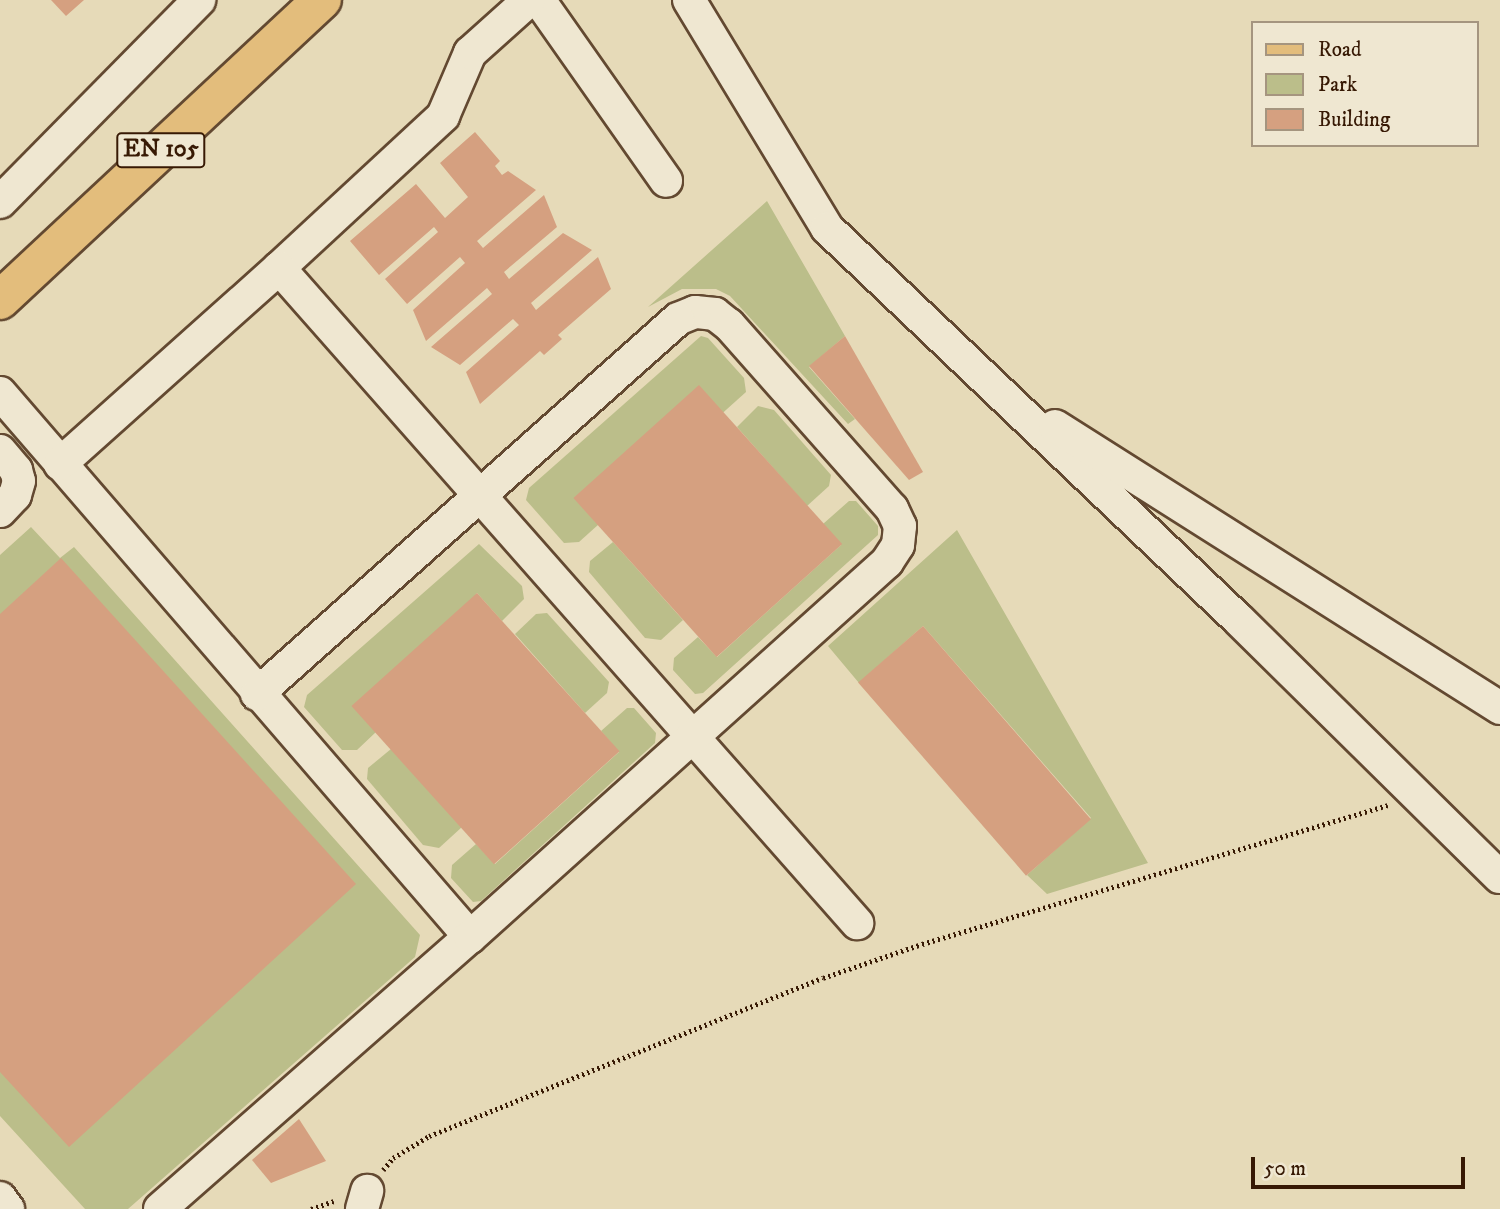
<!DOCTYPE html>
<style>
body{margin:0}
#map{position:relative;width:1500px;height:1209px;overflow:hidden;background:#e6dab8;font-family:"IM FELL DW Pica",serif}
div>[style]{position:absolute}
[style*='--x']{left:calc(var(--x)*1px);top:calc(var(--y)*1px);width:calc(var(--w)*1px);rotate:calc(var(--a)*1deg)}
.green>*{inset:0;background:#bbbe8a}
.building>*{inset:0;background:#d5a080;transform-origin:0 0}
.path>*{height:4.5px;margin-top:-2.25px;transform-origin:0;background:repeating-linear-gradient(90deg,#371904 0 2px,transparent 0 5.5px)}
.roads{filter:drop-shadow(2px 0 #634931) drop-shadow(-2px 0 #634931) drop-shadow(0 2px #634931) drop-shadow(0 -2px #634931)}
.minor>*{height:32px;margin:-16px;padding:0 16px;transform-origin:16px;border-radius:16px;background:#efe7d1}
.major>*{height:38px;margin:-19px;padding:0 19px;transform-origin:19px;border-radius:19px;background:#e3bd7c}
span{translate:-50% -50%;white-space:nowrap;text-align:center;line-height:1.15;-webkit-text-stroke:5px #efe7d1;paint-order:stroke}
.shield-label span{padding:2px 5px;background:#efe7d1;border:2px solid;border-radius:5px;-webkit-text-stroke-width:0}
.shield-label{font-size:24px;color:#371904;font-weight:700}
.legend{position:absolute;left:1251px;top:21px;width:228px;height:126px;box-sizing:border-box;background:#efe7d1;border:2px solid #a5957f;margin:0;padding:9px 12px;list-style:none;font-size:21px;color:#371904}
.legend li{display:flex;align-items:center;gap:14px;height:35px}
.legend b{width:35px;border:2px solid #a5957f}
.scale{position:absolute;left:1251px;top:1157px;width:214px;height:32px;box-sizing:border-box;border:4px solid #371904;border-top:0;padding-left:9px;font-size:21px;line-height:24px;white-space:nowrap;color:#371904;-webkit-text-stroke:5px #efe7d1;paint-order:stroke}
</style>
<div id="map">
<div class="green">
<div style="clip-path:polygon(767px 201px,845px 336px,809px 367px,855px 419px,848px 424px,730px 296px,716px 289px,682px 289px,648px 307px)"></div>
<div style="clip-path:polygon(701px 336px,708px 338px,744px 378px,746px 392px,579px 542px,564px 543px,526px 500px,529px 488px)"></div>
<div style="clip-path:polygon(758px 406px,774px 410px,831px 475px,829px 486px,807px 506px,737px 427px)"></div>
<div style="clip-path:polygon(849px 501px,856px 501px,878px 526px,878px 535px,703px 693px,695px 694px,673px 670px,674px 658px,698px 637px,717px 657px,841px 545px,823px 524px)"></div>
<div style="clip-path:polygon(31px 527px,60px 558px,74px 547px,420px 935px,415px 957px,128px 1209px,85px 1209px,0 1116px,0 555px)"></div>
<div style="clip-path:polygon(957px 530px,1148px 863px,1047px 894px,1027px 875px,1091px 818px,923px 626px,859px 683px,828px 646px)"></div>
<div style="clip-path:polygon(613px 542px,683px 620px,661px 640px,645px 638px,589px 572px,590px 561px)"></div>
<div style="clip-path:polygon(479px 544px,522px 586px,524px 599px,502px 621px,477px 593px,376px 732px,357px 750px,342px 750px,304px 707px,307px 695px)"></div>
<div style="clip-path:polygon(547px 613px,609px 682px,607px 693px,585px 713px,515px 634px,536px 614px)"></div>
<div style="clip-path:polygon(627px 708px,634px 708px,656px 733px,655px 743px,481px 901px,473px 902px,451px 878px,452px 865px,476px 844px,495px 864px,619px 752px,601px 731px)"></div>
<div style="clip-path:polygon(391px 749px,462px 827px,439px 848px,423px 845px,367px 779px,368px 768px)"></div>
</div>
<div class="building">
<div style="clip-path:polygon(51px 0,84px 0,66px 16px)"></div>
<div style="clip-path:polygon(475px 132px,500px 161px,495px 166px,502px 175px,508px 171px,536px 190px,477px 241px,483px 248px,544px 195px,557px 227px,504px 272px,509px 279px,563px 233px,592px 250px,531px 303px,536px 310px,598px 257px,611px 289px,558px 335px,562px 339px,544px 355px,540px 351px,480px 404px,466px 372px,519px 325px,513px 319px,460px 365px,431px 347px,492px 294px,487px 288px,426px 341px,413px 310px,465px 263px,460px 257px,407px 304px,385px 279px,438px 232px,434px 227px,379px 275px,350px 241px,416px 184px,445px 218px,468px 197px,440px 163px)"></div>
<div style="clip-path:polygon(845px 336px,923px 472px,909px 480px,809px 366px)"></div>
<div style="left:699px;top:385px;width:214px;height:169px;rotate:48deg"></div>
<div style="clip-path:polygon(61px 558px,356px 884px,69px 1147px,0 1072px,0 614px)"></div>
<div style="left:477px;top:593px;width:213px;height:169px;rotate:48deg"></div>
<div style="left:923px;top:626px;width:256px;height:86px;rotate:49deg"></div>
<div style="clip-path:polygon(299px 1119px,326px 1161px,271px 1183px,252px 1160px)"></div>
</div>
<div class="path">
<div style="--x:383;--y:1170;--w:16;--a:-50"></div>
<div style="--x:393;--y:1158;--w:42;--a:-31.4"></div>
<div style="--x:429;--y:1136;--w:424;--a:-21.9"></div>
<div style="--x:823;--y:978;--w:105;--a:-19"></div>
<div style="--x:922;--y:944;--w:486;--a:-16.6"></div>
<div style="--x:311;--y:1209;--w:24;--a:-19"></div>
</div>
<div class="roads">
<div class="minor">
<div style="--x:539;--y:0;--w:221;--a:54.9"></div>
<div style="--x:689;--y:0;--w:267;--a:58.8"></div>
<div style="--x:827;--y:228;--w:569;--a:43.58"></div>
<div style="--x:1239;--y:620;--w:366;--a:44.6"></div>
<div style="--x:0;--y:202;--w:284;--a:-45.4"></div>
<div style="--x:279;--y:268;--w:224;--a:-42.8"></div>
<div style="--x:443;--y:116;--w:69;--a:-66.8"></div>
<div style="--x:470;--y:53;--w:79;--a:-41.9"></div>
<div style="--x:0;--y:393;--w:719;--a:49.17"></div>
<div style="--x:1055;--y:426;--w:527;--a:32.36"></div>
<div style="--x:0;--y:451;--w:25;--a:50"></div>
<div style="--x:16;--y:470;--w:11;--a:75"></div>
<div style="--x:19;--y:481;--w:15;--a:106"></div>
<div style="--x:15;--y:495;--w:22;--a:133"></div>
<div style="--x:60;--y:464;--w:294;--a:-41.8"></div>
<div style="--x:279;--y:268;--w:874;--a:48.57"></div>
<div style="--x:0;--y:1198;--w:14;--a:54"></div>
<div style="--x:160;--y:1209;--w:412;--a:-41.3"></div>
<div style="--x:470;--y:937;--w:561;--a:-41.96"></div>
<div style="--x:887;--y:562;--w:20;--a:-57"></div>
<div style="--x:898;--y:545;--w:19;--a:-84"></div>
<div style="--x:900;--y:526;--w:19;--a:-115"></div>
<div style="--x:892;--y:509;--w:246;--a:-131.5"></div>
<div style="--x:729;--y:325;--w:18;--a:-142"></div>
<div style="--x:715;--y:314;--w:20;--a:-174"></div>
<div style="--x:695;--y:312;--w:18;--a:158"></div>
<div style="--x:678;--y:319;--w:564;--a:138.31"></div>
<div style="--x:362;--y:1209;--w:19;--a:-74"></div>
</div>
<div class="major">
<div style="--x:0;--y:300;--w:440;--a:-43"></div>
</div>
</div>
<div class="shield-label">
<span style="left:161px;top:150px">EN 105</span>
</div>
<ul class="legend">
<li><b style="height:9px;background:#e3bd7c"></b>Road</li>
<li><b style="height:19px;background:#bbbe8a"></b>Park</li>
<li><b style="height:19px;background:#d5a080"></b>Building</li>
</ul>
<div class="scale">50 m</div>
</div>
